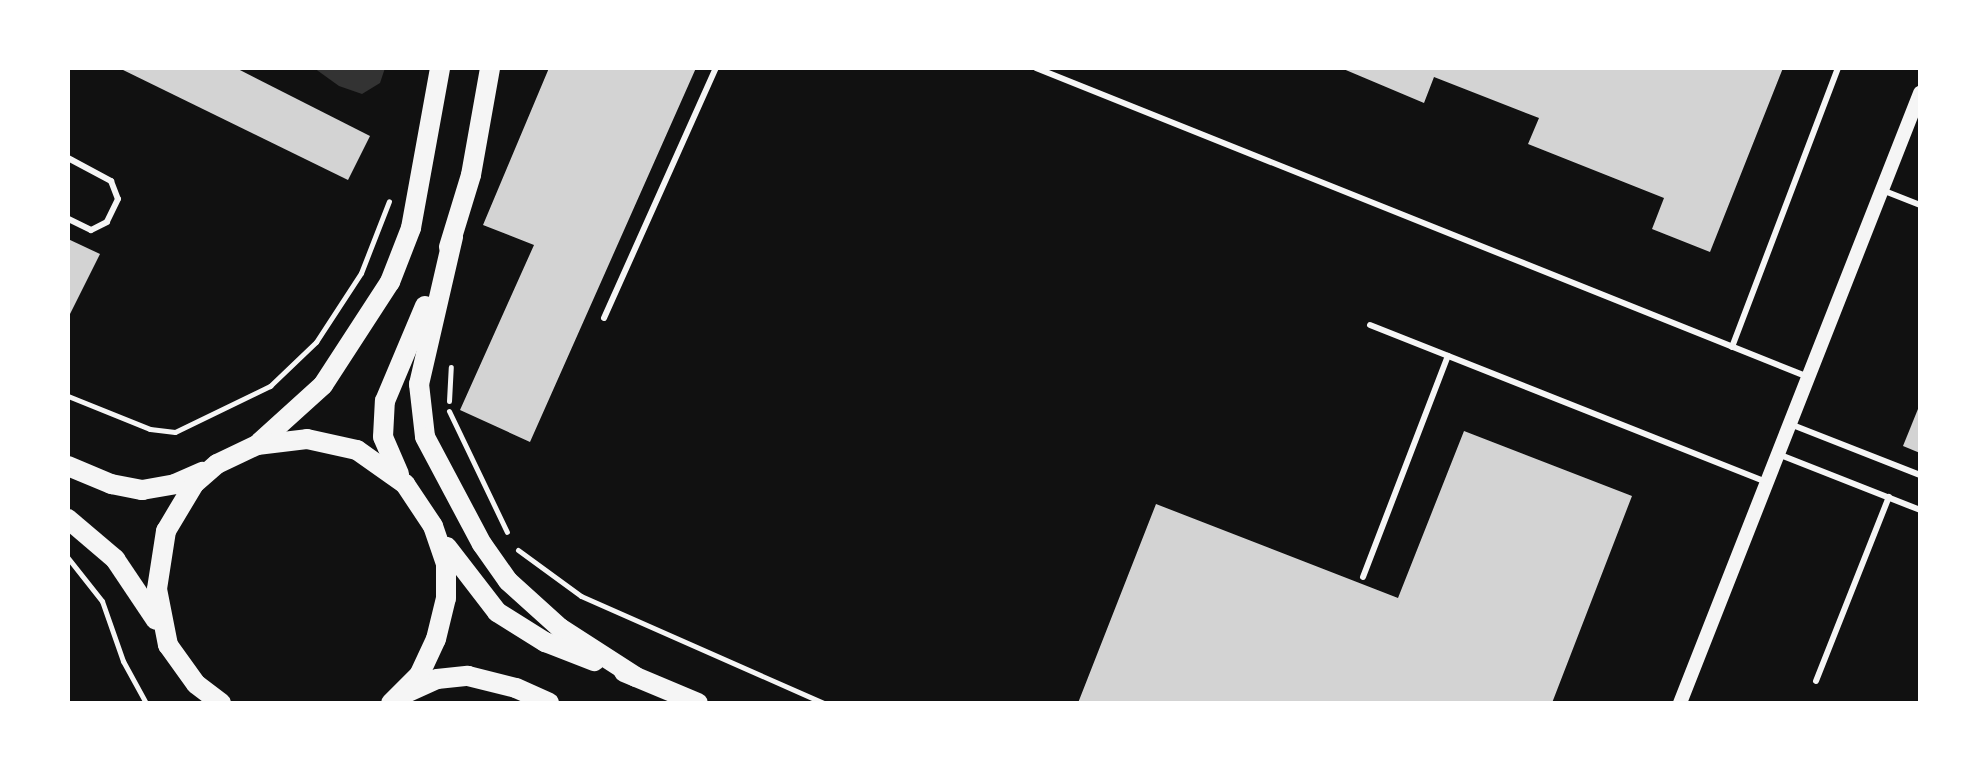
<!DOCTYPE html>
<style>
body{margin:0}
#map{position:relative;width:1988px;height:771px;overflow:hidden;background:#111;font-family:"Sofia Sans Condensed",sans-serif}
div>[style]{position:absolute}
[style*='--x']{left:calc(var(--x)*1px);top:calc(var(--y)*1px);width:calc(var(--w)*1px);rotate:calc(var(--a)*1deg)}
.water>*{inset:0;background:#333}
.building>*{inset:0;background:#d3d3d3}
.path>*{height:5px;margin:-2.5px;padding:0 2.5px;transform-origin:2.5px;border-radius:2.5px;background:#f5f5f5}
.service>*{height:6px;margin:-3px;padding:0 3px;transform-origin:3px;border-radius:3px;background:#f5f5f5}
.tertiary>*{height:14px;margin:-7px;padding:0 7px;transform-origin:7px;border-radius:7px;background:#f5f5f5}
.primary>*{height:20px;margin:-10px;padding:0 10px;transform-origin:10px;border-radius:10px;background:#f5f5f5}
span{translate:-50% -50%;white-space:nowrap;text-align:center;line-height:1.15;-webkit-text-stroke:6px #fff;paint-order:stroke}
.frame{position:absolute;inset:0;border:70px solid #fff;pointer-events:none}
</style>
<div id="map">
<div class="water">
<div style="clip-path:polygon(314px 68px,385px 68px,380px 83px,362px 94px,339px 86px)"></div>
</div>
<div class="building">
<div style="clip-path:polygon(119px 68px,236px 68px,370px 136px,348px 180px)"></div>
<div style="clip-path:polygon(549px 68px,696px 68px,530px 442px,460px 410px,534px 245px,483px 225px)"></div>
<div style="clip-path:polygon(1341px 68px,1783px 68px,1710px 252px,1652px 229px,1664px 198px,1528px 144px,1539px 118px,1434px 77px,1424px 103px)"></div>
<div style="clip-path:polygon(68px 239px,100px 254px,68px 318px)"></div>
<div style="clip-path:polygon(1920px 404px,1920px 453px,1903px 446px)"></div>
<div style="clip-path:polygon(1464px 431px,1632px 496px,1552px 703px,1078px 703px,1156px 504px,1398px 598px)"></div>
</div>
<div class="path">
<div style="--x:68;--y:396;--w:88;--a:21.9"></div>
<div style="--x:150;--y:429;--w:25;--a:7"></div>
<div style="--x:175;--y:432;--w:106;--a:-25.8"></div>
<div style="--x:270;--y:386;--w:64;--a:-43.7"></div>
<div style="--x:316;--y:342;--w:82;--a:-56.9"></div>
<div style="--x:361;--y:273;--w:77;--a:-68.7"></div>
<div style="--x:449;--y:401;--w:34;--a:-87"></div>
<div style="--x:449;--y:411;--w:134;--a:64.4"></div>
<div style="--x:518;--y:550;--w:78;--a:36.1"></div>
<div style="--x:581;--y:596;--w:266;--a:23.8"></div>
<div style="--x:68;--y:558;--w:55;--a:51.7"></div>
<div style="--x:102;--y:601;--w:64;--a:70.7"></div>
<div style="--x:123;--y:661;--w:48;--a:61.3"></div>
</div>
<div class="service">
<div style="--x:1036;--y:68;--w:832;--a:21.81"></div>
<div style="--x:68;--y:158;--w:49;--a:28.1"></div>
<div style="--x:111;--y:181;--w:19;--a:69"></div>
<div style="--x:118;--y:199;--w:25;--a:116"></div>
<div style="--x:107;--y:222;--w:18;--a:153"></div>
<div style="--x:91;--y:230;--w:25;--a:-154"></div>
<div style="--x:1882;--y:190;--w:41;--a:21.5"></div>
<div style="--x:604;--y:318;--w:274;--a:-65.9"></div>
<div style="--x:1370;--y:325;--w:427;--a:21.6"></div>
<div style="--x:1732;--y:347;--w:298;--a:-69.2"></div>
<div style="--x:1790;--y:424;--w:140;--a:21.4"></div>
<div style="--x:1778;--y:454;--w:153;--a:21.5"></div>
<div style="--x:1363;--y:577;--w:237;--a:-69"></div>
<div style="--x:1816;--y:681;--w:198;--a:-68.4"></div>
</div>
<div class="tertiary">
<div style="--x:1680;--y:703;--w:656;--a:-68.52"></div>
</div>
<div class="primary">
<div style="--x:453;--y:237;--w:151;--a:103"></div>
<div style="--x:419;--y:384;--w:53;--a:83.5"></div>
<div style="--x:425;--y:437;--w:121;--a:62"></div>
<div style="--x:482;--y:544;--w:45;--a:54.9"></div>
<div style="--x:508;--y:581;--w:70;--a:42.1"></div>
<div style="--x:560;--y:628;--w:90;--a:32.8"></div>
<div style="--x:449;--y:247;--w:75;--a:-73"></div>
<div style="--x:471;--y:175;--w:109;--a:-79.9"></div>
<div style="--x:260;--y:442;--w:85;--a:-42.1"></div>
<div style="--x:323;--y:385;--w:123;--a:-57"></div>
<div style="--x:390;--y:282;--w:58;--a:-68.7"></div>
<div style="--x:411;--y:228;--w:163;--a:-79.7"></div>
<div style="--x:68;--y:466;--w:47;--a:22.7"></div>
<div style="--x:111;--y:484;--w:32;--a:11"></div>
<div style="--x:142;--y:490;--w:34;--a:-10"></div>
<div style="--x:175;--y:484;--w:30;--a:-24"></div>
<div style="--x:399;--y:474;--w:40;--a:-113.4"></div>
<div style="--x:383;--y:437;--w:36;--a:-87"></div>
<div style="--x:385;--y:401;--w:103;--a:-67.2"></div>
<div style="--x:68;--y:519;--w:62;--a:40.4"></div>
<div style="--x:115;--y:559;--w:73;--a:56.1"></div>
<div style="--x:447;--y:547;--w:82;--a:52.4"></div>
<div style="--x:497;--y:612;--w:57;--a:32"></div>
<div style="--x:545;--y:642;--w:53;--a:21.2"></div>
<div style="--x:624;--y:672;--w:80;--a:22.7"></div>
<div style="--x:408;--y:692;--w:32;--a:-24"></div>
<div style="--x:437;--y:679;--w:31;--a:-6"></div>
<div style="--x:468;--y:676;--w:49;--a:14"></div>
<div style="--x:516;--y:688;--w:36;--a:24"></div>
<div style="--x:221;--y:703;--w:31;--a:-143"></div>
<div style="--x:196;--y:684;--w:48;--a:-125.7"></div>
<div style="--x:168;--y:645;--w:57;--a:-101.1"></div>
<div style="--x:157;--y:589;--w:59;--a:-81.2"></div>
<div style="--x:166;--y:531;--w:55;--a:-59.2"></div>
<div style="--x:194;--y:484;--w:30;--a:-41"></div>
<div style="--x:217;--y:464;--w:44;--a:-25.4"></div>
<div style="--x:257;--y:445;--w:50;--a:-6.8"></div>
<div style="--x:307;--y:439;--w:51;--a:12.4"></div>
<div style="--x:357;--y:450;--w:59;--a:35.3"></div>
<div style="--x:405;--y:484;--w:50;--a:56.3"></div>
<div style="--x:433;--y:526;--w:40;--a:71.1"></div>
<div style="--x:446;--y:564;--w:34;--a:90"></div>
<div style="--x:446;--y:598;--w:42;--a:103.7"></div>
<div style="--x:436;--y:639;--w:38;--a:115"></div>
<div style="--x:420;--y:674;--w:41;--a:135"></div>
</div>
<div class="frame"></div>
</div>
